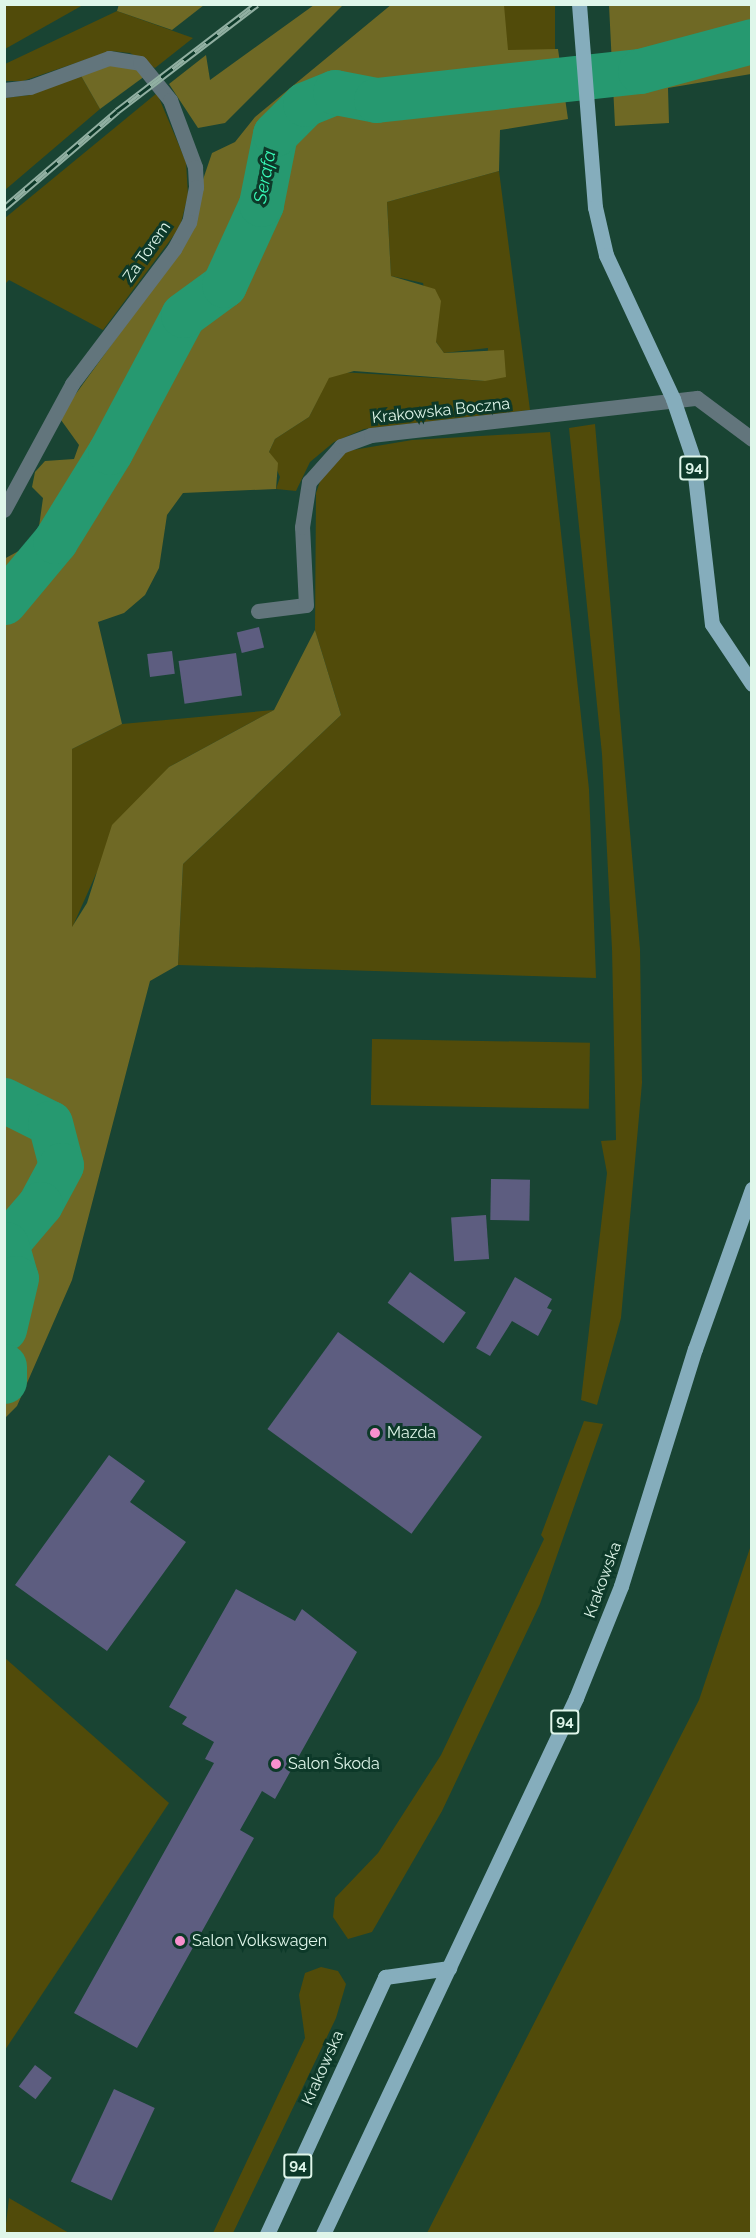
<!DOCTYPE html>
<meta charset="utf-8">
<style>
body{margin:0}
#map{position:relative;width:756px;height:2238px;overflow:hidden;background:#194433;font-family:Raleway,sans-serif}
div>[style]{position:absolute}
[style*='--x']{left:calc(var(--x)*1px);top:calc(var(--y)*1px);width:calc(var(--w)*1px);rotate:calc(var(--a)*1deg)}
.green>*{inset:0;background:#514b0a;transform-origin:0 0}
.forest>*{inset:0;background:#6f6925}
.river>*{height:45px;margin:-22.5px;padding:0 22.5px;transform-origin:22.5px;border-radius:22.5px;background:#269970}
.building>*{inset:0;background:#5d5d80;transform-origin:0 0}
.minor>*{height:15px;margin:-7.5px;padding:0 7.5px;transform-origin:7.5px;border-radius:7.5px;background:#62757c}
.primary>*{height:15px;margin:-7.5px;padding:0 7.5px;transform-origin:7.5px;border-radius:7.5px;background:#85adbc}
.rail>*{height:7px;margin-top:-3.5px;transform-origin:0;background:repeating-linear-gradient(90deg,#0d3929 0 14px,#91b0a2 0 28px);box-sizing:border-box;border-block:2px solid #91b0a2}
.dots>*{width:16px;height:16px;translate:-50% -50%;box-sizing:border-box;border:3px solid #0d3929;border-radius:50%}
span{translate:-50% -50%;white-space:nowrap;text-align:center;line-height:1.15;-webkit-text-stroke:6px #0d3929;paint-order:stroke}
.shield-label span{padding:2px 4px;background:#0d3929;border:2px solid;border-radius:4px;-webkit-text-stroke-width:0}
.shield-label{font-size:15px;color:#dff6ea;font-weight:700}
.street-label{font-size:16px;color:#dff6ea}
.poi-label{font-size:16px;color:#dff6ea}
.left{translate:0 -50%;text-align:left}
.water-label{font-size:18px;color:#38fdba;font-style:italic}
.frame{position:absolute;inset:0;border:6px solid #dff6ea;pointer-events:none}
</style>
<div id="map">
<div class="green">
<div style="clip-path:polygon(5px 4px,83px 4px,83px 5px,5px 49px)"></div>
<div style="left:504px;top:5px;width:51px;height:45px"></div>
<div style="clip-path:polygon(117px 11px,193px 38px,155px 68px,130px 53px,111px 51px,23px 81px,5px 81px,5px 64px)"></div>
<div style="clip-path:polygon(80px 74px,100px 109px,5px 190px,5px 98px,30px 95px)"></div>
<div style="clip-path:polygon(157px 93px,186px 162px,188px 195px,180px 227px,103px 330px,9px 280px,5px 284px,5px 218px)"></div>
<div style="clip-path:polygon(499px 171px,530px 410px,364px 429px,334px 442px,310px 462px,296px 491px,276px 489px,280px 477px,269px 452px,275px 439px,309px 417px,328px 378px,341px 372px,485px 381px,488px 348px,444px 353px,436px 342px,423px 283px,391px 276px,387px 202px)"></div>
<div style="clip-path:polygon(595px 424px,640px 949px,642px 1083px,621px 1318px,597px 1405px,581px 1400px,607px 1173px,601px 1141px,616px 1140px,612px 949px,602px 754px,569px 428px)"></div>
<div style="clip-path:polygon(550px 432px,589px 789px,596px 978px,178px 965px,183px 864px,341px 715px,315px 630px,316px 493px,324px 470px,347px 451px,412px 440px)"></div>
<div style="clip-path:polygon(274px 710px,169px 767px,96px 874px,72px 928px,72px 749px,122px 724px)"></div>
<div style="left:372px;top:1039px;width:218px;height:66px;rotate:1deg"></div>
<div style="clip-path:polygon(584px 1421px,603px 1424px,540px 1604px,442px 1811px,372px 1932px,348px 1939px,333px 1917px,335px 1898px,378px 1853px,441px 1755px,544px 1539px,541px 1535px)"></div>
<div style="clip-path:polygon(751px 1545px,751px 2233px,427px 2233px,699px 1700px)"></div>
<div style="clip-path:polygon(5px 1658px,169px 1803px,5px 2050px)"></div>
<div style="clip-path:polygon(321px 1967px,338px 1971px,346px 1984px,336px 2018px,233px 2233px,213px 2233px,305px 2038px,299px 1995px,305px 1973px)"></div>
<div style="clip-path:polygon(9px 2198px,69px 2233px,5px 2233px)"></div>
</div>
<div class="forest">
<div style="clip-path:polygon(119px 4px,204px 4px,204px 5px,172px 30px,117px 11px)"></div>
<div style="clip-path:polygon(392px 4px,504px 5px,508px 50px,558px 49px,568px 119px,500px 130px,499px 171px,387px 202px,391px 276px,435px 289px,441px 301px,436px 342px,444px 353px,504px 350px,506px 377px,485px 381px,354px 371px,329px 378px,309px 417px,275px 439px,269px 452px,278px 463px,276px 489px,183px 493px,167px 515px,159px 568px,145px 595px,124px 613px,98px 622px,122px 724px,72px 749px,72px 927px,87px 903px,112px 825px,169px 767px,274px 710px,315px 630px,341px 715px,183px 864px,178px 965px,150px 981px,72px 1280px,17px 1406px,5px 1418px,4px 559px,37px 541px,43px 498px,32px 487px,35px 472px,45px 461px,74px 459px,79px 445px,61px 420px,67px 406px,178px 253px,212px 153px,235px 142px,255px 117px)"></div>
<div style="clip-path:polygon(314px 5px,343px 5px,225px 123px,198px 128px,169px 84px,206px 55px,210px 80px)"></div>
<div style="clip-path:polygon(609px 5px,751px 5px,751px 74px,668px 88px,669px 123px,615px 126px)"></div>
<div style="clip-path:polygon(111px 65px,131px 66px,145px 76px,100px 109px,80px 74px)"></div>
</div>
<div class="river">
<div style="--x:4;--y:602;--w:80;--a:-50.1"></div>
<div style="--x:55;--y:541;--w:105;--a:-58.3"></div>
<div style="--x:110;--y:452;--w:155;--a:-61.9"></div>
<div style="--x:183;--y:315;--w:51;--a:-36.2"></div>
<div style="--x:224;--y:285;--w:89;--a:-65.4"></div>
<div style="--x:261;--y:204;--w:71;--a:-78.7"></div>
<div style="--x:275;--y:134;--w:42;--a:-45"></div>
<div style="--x:305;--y:104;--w:32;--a:-22"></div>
<div style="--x:335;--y:92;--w:42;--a:11"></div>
<div style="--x:376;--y:100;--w:266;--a:-6.3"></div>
<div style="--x:640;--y:71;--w:116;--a:-15"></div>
<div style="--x:4;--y:1100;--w:51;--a:26.6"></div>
<div style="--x:50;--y:1123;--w:43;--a:75.3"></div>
<div style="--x:61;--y:1165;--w:44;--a:118.3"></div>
<div style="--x:40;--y:1204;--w:52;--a:130.4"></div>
<div style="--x:6;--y:1244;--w:35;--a:74"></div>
<div style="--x:16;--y:1278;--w:52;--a:103.2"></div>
<div style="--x:4;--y:1366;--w:15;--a:90"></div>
</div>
<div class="building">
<div style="left:259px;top:627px;width:21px;height:23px;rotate:76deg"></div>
<div style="left:172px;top:651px;width:23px;height:25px;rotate:83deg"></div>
<div style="left:236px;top:653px;width:43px;height:58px;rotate:82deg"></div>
<div style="left:491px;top:1179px;width:39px;height:41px;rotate:1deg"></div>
<div style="left:486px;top:1215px;width:44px;height:35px;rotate:86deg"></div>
<div style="left:410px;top:1272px;width:69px;height:38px;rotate:36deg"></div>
<div style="clip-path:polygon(515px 1277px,552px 1299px,547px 1308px,552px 1310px,538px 1336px,512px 1321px,490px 1356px,476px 1348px)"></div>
<div style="left:338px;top:1332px;width:178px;height:120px;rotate:36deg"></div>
<div style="clip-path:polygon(109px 1455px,145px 1481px,130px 1502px,186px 1542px,107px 1651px,15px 1585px)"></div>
<div style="clip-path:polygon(236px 1589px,295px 1621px,302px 1609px,357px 1652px,275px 1799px,262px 1791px,240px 1830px,254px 1838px,137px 2048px,74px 2013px,214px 1763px,205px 1759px,214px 1742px,182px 1724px,187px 1717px,169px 1707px)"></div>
<div style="left:35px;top:2065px;width:21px;height:27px;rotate:37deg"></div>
<div style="left:114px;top:2089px;width:45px;height:102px;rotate:25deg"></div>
</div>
<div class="minor">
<div style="--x:4;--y:90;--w:26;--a:-7"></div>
<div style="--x:30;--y:87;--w:84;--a:-20.2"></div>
<div style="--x:109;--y:58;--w:31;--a:9"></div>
<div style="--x:140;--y:63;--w:48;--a:51"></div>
<div style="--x:170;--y:100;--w:72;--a:69.5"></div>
<div style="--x:195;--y:167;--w:20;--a:87"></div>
<div style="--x:196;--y:187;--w:36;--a:101"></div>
<div style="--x:189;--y:222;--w:31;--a:119"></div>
<div style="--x:174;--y:249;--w:169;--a:127.1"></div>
<div style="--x:72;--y:384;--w:143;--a:118.4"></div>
<div style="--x:258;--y:611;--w:48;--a:-7.1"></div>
<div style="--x:306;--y:605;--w:78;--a:-92.9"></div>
<div style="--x:302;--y:527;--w:46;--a:-81.2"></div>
<div style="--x:309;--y:482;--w:48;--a:-48.4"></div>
<div style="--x:341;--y:446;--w:32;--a:-20"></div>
<div style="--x:371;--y:435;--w:328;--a:-6.5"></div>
<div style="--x:697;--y:398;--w:69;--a:36.7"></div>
</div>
<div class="primary">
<div style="--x:579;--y:4;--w:204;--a:85.5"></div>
<div style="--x:595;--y:207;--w:49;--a:77.1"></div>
<div style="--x:606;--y:255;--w:159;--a:65"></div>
<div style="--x:673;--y:399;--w:62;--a:71.3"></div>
<div style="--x:693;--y:458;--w:167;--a:83.5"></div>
<div style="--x:712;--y:624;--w:72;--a:56.3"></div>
<div style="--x:267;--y:2234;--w:283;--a:-65.3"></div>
<div style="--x:385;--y:1977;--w:65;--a:-8"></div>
<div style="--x:323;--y:2234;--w:593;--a:-64.73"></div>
<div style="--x:576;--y:1698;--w:121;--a:-68.1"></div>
<div style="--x:621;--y:1586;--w:248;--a:-72.7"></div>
<div style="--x:695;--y:1349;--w:170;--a:-70.4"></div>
</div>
<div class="rail">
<div style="--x:4;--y:208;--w:149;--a:-40.6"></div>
<div style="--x:117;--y:111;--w:176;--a:-37.4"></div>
</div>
<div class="dots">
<div style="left:375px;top:1433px;background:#f790ce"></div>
<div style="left:276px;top:1764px;background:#f790ce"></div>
<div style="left:180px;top:1941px;background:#f790ce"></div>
</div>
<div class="shield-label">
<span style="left:694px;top:468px">94</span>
<span style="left:565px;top:1722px">94</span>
<span style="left:298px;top:2166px">94</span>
</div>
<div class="street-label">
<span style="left:147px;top:252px;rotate:-55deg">Za Torem</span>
<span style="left:441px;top:411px;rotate:-6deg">Krakowska Boczna</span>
<span style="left:603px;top:1580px;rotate:-70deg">Krakowska</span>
<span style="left:323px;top:2068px;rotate:-66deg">Krakowska</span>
</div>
<div class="poi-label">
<span class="left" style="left:387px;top:1433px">Mazda</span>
<span class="left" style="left:288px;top:1764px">Salon Škoda</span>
<span class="left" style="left:192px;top:1941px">Salon Volkswagen</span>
</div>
<div class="water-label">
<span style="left:265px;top:177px;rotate:-79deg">Serafa</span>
</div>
<div class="frame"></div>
</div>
